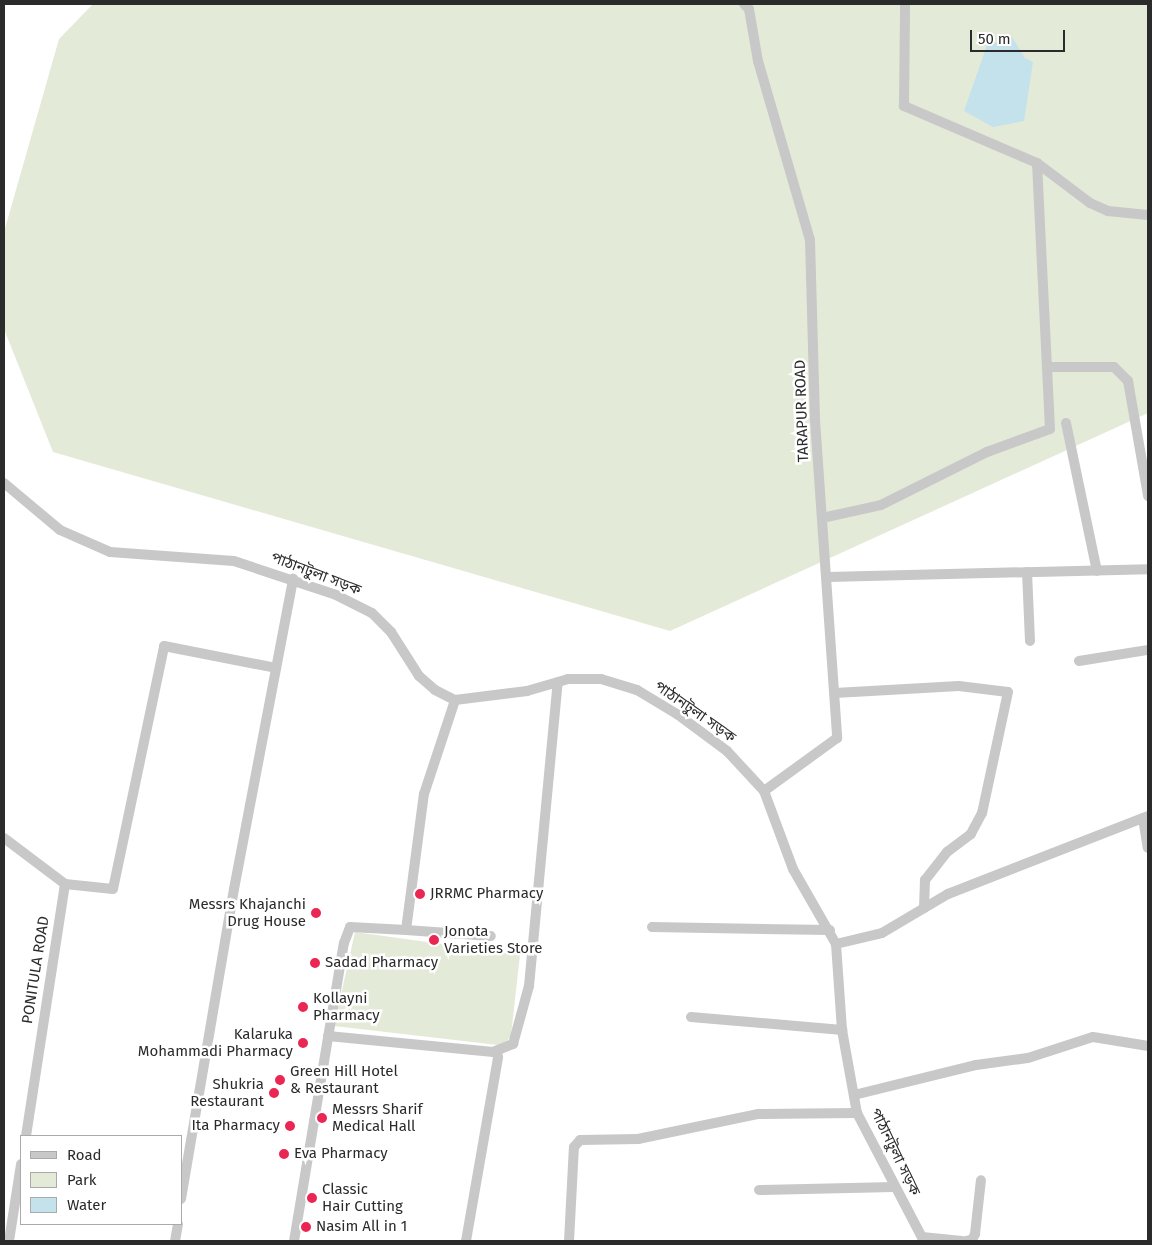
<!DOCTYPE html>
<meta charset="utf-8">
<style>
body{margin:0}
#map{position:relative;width:1152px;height:1245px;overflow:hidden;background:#fff;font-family:"Fira Sans","Noto Sans Bengali",sans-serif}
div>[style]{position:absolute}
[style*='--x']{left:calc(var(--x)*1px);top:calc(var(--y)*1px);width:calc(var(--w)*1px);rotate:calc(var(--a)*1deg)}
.green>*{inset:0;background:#e4ead8}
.water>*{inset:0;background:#c3e2eb}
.minor>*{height:10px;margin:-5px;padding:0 5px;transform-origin:5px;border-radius:5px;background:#c8c8c8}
.dots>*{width:14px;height:14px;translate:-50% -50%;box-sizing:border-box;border:2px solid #fff;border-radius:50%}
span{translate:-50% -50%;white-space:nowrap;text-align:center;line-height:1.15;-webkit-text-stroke:5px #fff;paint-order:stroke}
.street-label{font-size:15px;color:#2b2b2b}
.poi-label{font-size:15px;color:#2b2b2b}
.left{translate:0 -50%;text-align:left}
.right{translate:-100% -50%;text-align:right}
.frame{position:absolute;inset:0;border:5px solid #2b2b2b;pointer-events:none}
.legend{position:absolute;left:20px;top:1135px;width:162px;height:90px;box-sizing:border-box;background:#fff;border:1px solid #aaa;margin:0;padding:6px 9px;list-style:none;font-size:15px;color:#2b2b2b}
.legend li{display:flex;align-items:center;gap:10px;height:25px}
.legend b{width:25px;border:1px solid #aaa}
.scale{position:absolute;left:970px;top:30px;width:95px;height:22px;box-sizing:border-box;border:2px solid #2b2b2b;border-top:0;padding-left:6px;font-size:15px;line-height:18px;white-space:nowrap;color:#2b2b2b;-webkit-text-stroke:4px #fff;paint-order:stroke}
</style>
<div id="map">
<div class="green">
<div style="clip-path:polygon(93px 4px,1148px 4px,1148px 413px,670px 631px,53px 452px,4px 329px,4px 232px,59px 39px)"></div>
<div style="clip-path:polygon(355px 932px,520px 955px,511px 1035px,506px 1043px,498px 1045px,334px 1026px)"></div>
</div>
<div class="water">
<div style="clip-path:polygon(1012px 37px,1025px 58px,1033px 62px,1024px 121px,993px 127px,964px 111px,987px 45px)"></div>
</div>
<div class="minor">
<div style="--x:744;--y:4;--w:7;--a:45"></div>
<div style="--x:749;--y:9;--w:53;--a:80.2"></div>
<div style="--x:758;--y:61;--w:186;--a:73.8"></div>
<div style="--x:810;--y:240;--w:180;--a:88.4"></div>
<div style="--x:815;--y:420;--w:319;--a:86"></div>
<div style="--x:837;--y:738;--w:90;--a:144"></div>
<div style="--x:1037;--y:163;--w:66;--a:37"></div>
<div style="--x:1090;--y:203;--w:20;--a:24"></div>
<div style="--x:1108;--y:211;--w:40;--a:5.7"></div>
<div style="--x:1049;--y:367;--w:65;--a:0"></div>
<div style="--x:1114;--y:367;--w:20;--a:45"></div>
<div style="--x:1128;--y:381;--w:117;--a:80.1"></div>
<div style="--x:1066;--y:423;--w:151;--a:78.2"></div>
<div style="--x:4;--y:483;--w:73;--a:40"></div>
<div style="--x:60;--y:530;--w:55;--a:23.7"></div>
<div style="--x:110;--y:552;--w:124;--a:4.2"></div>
<div style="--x:234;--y:561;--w:108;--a:18.4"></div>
<div style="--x:336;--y:595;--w:40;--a:26.6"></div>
<div style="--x:372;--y:613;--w:27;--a:45"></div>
<div style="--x:391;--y:632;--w:52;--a:57.5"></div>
<div style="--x:419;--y:676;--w:21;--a:41"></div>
<div style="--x:435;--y:690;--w:22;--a:27"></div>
<div style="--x:455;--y:700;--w:73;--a:-7.1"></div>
<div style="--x:527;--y:691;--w:43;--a:-16.3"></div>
<div style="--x:568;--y:679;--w:33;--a:0"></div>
<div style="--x:601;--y:679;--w:38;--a:17"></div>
<div style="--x:637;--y:690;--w:47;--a:31"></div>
<div style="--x:677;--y:714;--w:62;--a:36.5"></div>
<div style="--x:727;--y:751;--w:54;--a:47.2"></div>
<div style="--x:764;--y:791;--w:83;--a:69.6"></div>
<div style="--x:793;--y:869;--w:86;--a:60.2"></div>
<div style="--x:836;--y:944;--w:86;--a:86"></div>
<div style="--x:842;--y:1030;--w:84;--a:79.8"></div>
<div style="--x:857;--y:1113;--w:144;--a:62.4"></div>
<div style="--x:822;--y:518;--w:60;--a:-12.4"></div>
<div style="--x:881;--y:505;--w:119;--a:-26.6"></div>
<div style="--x:987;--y:452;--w:67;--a:-20.1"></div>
<div style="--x:1050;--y:429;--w:266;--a:-92.8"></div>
<div style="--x:1037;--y:163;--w:145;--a:-156.8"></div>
<div style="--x:904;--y:106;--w:102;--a:-89.4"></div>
<div style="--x:1027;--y:572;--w:69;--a:87.5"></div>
<div style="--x:828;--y:577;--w:320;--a:-1.4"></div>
<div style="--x:1079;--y:661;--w:70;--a:-9.1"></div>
<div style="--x:835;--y:693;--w:124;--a:-3.2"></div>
<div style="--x:959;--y:686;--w:49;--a:7"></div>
<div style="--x:1008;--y:692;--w:124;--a:102.1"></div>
<div style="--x:982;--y:813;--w:24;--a:118"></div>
<div style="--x:971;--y:834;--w:30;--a:143"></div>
<div style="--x:947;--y:852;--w:36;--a:128"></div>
<div style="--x:925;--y:880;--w:28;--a:92"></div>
<div style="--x:1143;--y:818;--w:30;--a:81"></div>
<div style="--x:4;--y:838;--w:76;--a:37"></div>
<div style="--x:65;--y:884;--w:48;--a:5.9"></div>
<div style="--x:113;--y:889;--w:248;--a:-78.1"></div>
<div style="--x:164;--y:646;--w:114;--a:11.1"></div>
<div style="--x:652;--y:927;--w:178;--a:1"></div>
<div style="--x:406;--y:930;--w:85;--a:4"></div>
<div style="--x:836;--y:944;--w:47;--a:-13.4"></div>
<div style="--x:882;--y:933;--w:77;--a:-30.6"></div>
<div style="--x:948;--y:894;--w:215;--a:-21.3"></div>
<div style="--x:691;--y:1017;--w:152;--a:4.9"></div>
<div style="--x:328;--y:1036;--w:166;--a:5.5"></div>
<div style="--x:493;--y:1052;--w:22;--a:-22"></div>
<div style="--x:513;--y:1044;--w:60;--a:-74.6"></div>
<div style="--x:529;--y:986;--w:305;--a:-84.6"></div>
<div style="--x:854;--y:1095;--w:126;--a:-13.8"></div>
<div style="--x:976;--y:1065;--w:52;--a:-7.7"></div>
<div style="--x:1028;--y:1058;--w:68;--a:-17.9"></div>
<div style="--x:1093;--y:1037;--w:56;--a:9.3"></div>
<div style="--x:26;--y:1136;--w:255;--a:-81.2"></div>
<div style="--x:759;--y:1190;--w:135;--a:-1.3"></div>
<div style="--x:181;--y:1199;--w:314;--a:-80.3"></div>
<div style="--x:234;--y:889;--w:316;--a:-79.2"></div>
<div style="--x:922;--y:1237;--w:40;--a:5.7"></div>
<div style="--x:9;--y:1241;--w:78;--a:-81.1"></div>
<div style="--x:175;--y:1241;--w:17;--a:-80"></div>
<div style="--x:294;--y:1241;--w:302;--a:-80.5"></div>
<div style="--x:344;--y:943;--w:17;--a:-69"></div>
<div style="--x:350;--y:927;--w:56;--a:3.1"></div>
<div style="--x:406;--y:930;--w:137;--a:-82.5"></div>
<div style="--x:424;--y:794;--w:99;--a:-71.7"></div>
<div style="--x:466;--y:1241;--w:187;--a:-80.1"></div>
<div style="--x:569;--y:1241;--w:94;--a:-87"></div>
<div style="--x:574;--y:1147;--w:9;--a:-49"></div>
<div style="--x:580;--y:1140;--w:58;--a:-1"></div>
<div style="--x:638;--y:1139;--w:123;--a:-11.8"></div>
<div style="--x:758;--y:1114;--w:99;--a:-0.6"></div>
<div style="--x:966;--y:1241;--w:6;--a:-9"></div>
<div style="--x:972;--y:1240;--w:7;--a:-63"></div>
<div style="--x:975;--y:1234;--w:54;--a:-83.7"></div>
</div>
<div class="dots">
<div style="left:420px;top:894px;background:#ea2653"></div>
<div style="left:316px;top:913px;background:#ea2653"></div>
<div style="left:434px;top:940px;background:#ea2653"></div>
<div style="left:315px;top:963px;background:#ea2653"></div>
<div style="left:303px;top:1007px;background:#ea2653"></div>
<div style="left:303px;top:1043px;background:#ea2653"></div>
<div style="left:280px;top:1080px;background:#ea2653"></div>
<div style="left:274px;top:1093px;background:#ea2653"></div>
<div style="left:322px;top:1118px;background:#ea2653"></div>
<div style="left:290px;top:1126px;background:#ea2653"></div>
<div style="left:284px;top:1154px;background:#ea2653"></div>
<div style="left:312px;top:1198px;background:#ea2653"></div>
<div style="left:306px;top:1227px;background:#ea2653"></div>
</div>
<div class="street-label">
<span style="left:802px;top:411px;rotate:-92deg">TARAPUR ROAD</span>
<span style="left:316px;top:574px;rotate:21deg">পাঠানটুলা সড়ক</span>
<span style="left:695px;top:712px;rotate:35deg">পাঠানটুলা সড়ক</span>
<span style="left:36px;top:970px;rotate:-81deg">PONITULA ROAD</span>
<span style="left:895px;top:1152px;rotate:64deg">পাঠানটুলা সড়ক</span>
</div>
<div class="poi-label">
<span class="left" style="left:430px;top:894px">JRRMC Pharmacy</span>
<span class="right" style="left:306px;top:913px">Messrs Khajanchi<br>Drug House</span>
<span class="left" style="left:444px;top:940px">Jonota<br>Varieties Store</span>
<span class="left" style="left:325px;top:963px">Sadad Pharmacy</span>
<span class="left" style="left:313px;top:1007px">Kollayni<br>Pharmacy</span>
<span class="right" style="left:293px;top:1043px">Kalaruka<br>Mohammadi Pharmacy</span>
<span class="left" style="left:290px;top:1080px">Green Hill Hotel<br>&amp; Restaurant</span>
<span class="right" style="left:264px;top:1093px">Shukria<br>Restaurant</span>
<span class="left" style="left:332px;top:1118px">Messrs Sharif<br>Medical Hall</span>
<span class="right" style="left:280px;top:1126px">Ita Pharmacy</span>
<span class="left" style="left:294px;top:1154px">Eva Pharmacy</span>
<span class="left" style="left:322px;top:1198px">Classic<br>Hair Cutting</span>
<span class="left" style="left:316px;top:1227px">Nasim All in 1</span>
</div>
<div class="frame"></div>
<ul class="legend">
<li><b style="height:6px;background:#c8c8c8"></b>Road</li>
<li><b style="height:14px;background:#e4ead8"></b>Park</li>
<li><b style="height:14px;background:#c3e2eb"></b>Water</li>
</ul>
<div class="scale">50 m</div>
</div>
